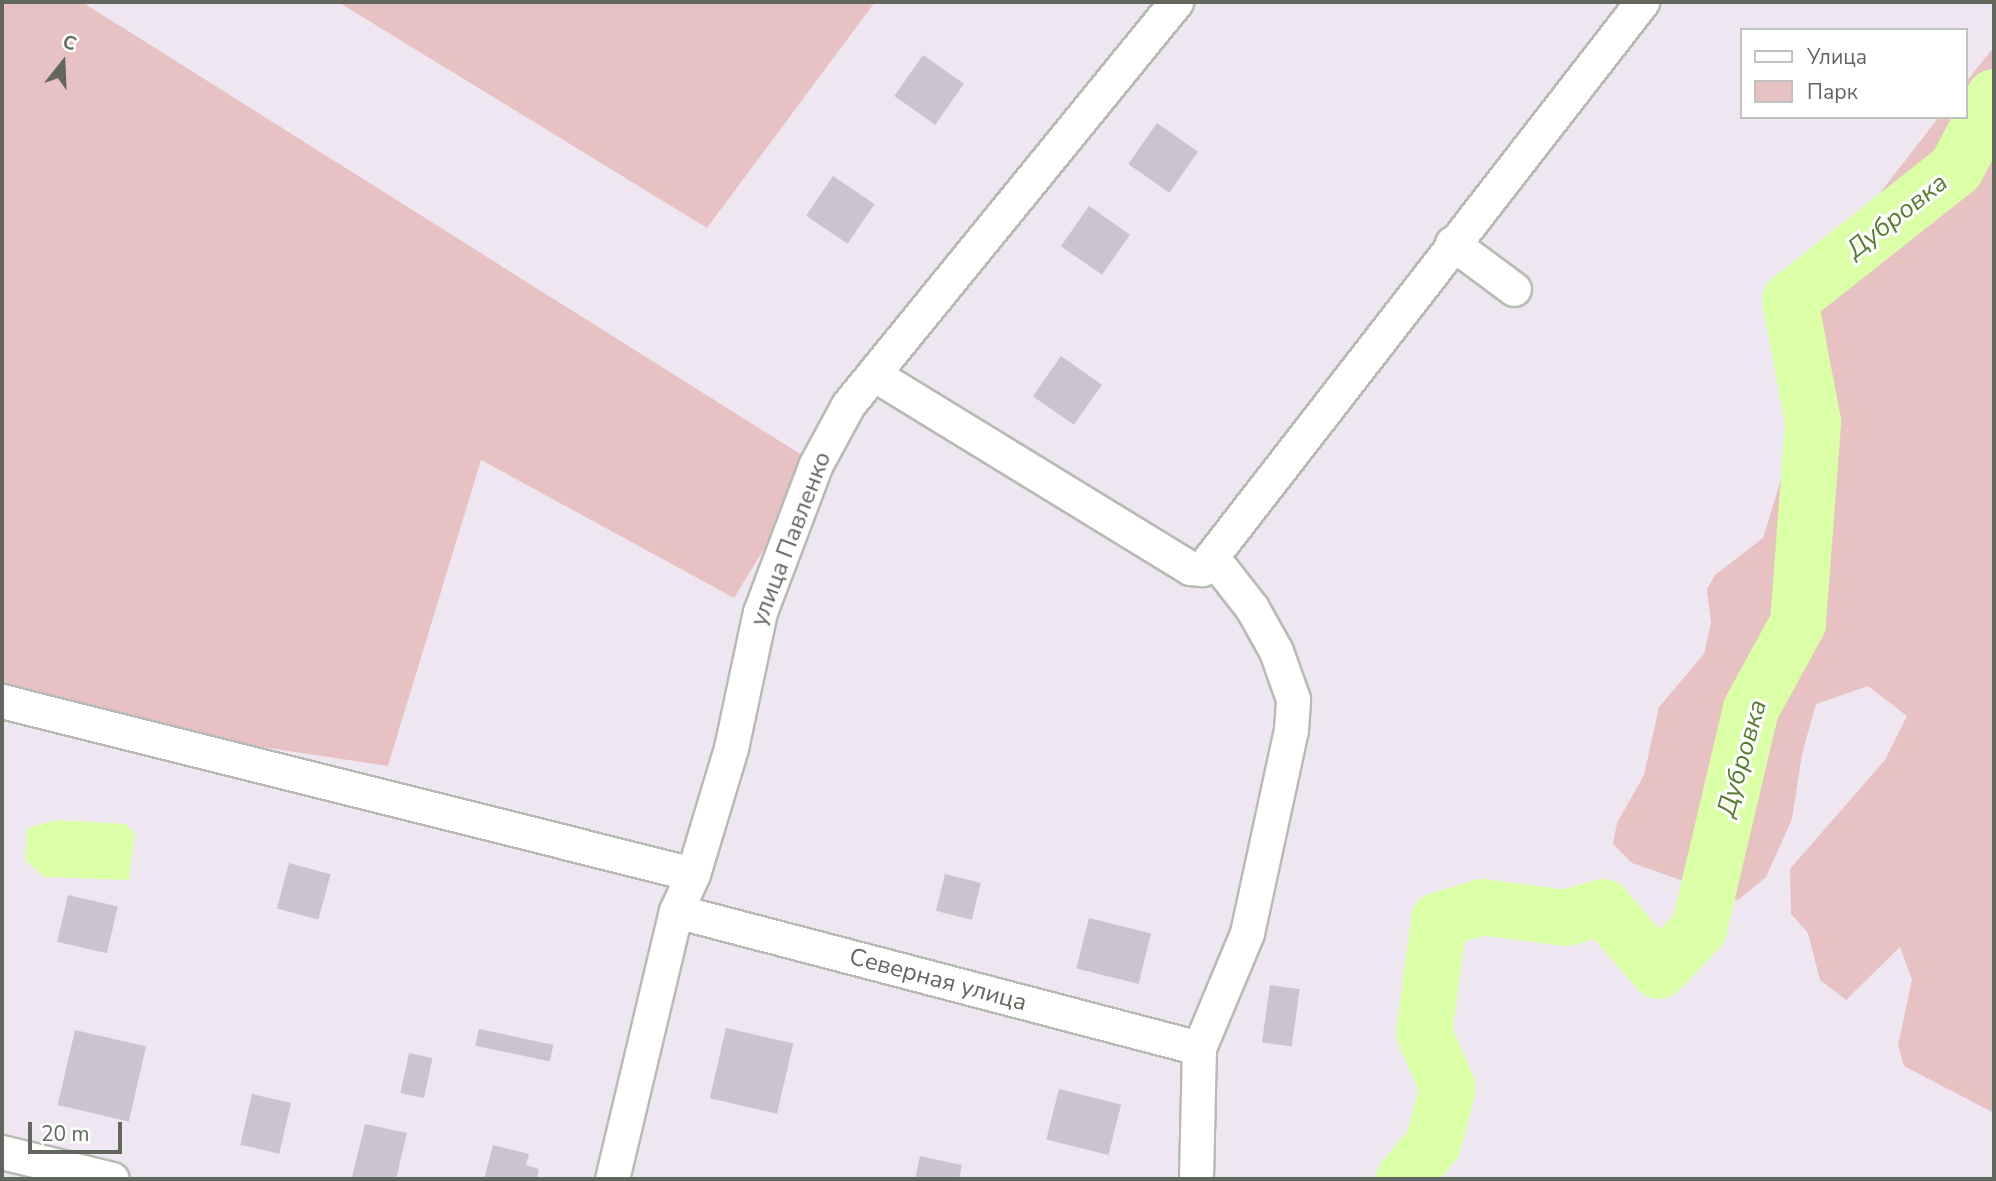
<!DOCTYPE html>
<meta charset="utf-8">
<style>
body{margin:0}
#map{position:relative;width:1996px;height:1181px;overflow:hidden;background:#eee6f0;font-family:"Nunito Sans",sans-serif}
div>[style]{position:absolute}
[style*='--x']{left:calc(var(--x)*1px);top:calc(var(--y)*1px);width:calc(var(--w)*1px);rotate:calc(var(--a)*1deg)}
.green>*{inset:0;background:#e8c2c3}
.water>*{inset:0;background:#daffa7}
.river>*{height:56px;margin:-28px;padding:0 28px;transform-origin:28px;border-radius:28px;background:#daffa7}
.building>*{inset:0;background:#cbc4ce;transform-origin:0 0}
.roads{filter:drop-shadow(2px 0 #b7bbb3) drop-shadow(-2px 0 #b7bbb3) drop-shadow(0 2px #b7bbb3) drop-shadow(0 -2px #b7bbb3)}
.minor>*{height:33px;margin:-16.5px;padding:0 16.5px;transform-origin:16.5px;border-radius:16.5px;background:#fff}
span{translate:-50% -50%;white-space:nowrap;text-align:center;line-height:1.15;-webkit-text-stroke:6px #fff;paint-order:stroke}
.street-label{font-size:24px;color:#62675e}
.water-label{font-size:26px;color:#577e30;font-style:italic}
.frame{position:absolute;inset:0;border:4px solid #62675e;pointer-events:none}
.legend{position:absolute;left:1740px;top:28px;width:228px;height:91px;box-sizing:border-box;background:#fff;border:2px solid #c0c2bf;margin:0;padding:9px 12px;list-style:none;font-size:21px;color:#62675e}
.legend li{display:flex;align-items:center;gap:14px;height:35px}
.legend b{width:35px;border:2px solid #c0c2bf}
.north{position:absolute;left:28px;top:28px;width:70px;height:70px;-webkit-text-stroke:5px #fff;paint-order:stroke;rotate:18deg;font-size:19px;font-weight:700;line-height:28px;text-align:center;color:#62675e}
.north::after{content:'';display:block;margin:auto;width:24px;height:32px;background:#62675e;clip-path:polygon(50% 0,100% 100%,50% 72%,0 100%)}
.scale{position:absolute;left:28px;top:1122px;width:94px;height:32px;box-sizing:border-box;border:4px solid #62675e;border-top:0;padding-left:9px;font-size:21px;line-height:24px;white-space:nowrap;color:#62675e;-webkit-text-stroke:5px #fff;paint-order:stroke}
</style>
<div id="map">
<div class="green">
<div style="clip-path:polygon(2px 2px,82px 2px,816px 464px,734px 598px,481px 460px,388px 766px,175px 734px,2px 683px)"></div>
<div style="clip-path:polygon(338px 2px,875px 2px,707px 228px)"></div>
<div style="clip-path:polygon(1994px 47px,1994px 1113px,1904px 1066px,1898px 1045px,1912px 980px,1900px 947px,1846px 1000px,1820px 980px,1808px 933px,1791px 914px,1790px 869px,1885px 760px,1907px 716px,1868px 686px,1816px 704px,1802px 754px,1792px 819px,1766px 877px,1738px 900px,1632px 863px,1613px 844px,1617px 823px,1644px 775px,1659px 707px,1704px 654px,1711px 623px,1707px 589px,1715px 575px,1763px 538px,1790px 450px,1776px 286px,1834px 252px,1939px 117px,1966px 117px,1966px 82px)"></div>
</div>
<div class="water">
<div style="clip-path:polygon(57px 820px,126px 824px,135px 834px,129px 880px,44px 877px,25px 860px,27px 828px)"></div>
</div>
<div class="river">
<div style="--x:1404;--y:1179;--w:45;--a:-50.4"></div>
<div style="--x:1433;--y:1144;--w:58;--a:-75"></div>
<div style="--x:1448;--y:1088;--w:60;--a:-113.6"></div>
<div style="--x:1424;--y:1033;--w:114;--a:-82.4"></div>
<div style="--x:1439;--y:920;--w:45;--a:-16.8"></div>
<div style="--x:1482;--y:907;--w:84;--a:7.5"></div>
<div style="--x:1565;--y:918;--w:40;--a:-16"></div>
<div style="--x:1603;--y:907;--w:85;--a:48.8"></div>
<div style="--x:1659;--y:971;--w:58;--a:-46.4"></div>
<div style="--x:1699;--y:929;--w:226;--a:-76.7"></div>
<div style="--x:1751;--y:709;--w:98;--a:-61.3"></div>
<div style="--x:1798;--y:623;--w:202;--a:-85.7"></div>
<div style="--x:1813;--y:422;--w:124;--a:-100.7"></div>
<div style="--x:1790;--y:300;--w:211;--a:-38.3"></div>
<div style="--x:1956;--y:169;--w:81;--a:-62.2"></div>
</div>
<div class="building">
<div style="left:923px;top:55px;width:50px;height:50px;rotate:35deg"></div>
<div style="left:1157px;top:123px;width:50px;height:50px;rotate:35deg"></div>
<div style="left:833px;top:176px;width:50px;height:48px;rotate:34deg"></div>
<div style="left:1089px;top:206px;width:50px;height:49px;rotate:35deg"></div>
<div style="left:1061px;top:356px;width:50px;height:49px;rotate:35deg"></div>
<div style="left:289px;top:863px;width:43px;height:47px;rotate:15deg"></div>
<div style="left:945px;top:874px;width:37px;height:38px;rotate:14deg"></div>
<div style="left:68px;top:895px;width:51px;height:48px;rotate:13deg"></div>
<div style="left:1089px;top:918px;width:64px;height:52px;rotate:14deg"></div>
<div style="left:1270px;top:985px;width:30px;height:58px;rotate:8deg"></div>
<div style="left:726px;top:1028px;width:69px;height:72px;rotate:13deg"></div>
<div style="left:479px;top:1029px;width:76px;height:17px;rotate:12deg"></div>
<div style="left:75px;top:1030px;width:73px;height:77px;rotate:13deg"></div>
<div style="left:409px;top:1053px;width:24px;height:41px;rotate:12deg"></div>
<div style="left:1059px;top:1089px;width:64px;height:52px;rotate:14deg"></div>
<div style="left:252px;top:1094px;width:40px;height:52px;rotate:13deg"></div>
<div style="clip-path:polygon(365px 1124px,407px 1133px,396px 1179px,352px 1177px)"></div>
<div style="clip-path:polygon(493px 1145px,529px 1154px,526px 1165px,539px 1169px,537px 1179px,484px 1179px)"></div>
<div style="clip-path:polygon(920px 1156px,962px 1165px,959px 1179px,915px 1179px)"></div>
</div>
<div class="roads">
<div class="minor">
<div style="--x:1452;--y:243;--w:77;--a:36.6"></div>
<div style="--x:875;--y:375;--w:369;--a:31.5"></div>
<div style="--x:1190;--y:568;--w:12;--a:5"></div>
<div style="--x:1202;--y:569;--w:718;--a:-52.19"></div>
<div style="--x:2;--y:701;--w:712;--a:14.06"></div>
<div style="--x:676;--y:911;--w:541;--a:14.68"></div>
<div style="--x:2;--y:1152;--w:113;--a:13.8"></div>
<div style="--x:612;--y:1179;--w:276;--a:-76.6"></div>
<div style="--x:676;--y:911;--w:41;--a:-65.3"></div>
<div style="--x:693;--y:874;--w:132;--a:-73.2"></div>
<div style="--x:731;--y:748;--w:139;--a:-78"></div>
<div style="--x:760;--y:612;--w:158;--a:-69.3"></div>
<div style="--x:816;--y:464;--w:67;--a:-61.5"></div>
<div style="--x:848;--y:405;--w:520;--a:-50.86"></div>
<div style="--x:1196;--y:1179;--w:131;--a:-88.7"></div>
<div style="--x:1199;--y:1048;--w:125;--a:-67.3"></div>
<div style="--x:1247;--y:933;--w:208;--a:-77.8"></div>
<div style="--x:1291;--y:730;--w:31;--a:-86"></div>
<div style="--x:1293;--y:699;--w:51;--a:-109.5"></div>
<div style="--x:1276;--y:651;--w:49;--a:-119.2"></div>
<div style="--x:1252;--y:608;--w:63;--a:-128"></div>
</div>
</div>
<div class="street-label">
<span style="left:791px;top:539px;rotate:-69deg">улица Павленко</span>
<span style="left:938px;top:980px;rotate:15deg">Северная улица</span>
</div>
<div class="water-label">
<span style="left:1897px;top:216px;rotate:-38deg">Дубровка</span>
<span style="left:1742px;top:758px;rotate:-74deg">Дубровка</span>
</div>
<div class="frame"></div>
<ul class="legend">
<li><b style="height:9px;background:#fff"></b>Улица</li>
<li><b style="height:19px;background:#e8c2c3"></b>Парк</li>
</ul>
<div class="north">С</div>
<div class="scale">20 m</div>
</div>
